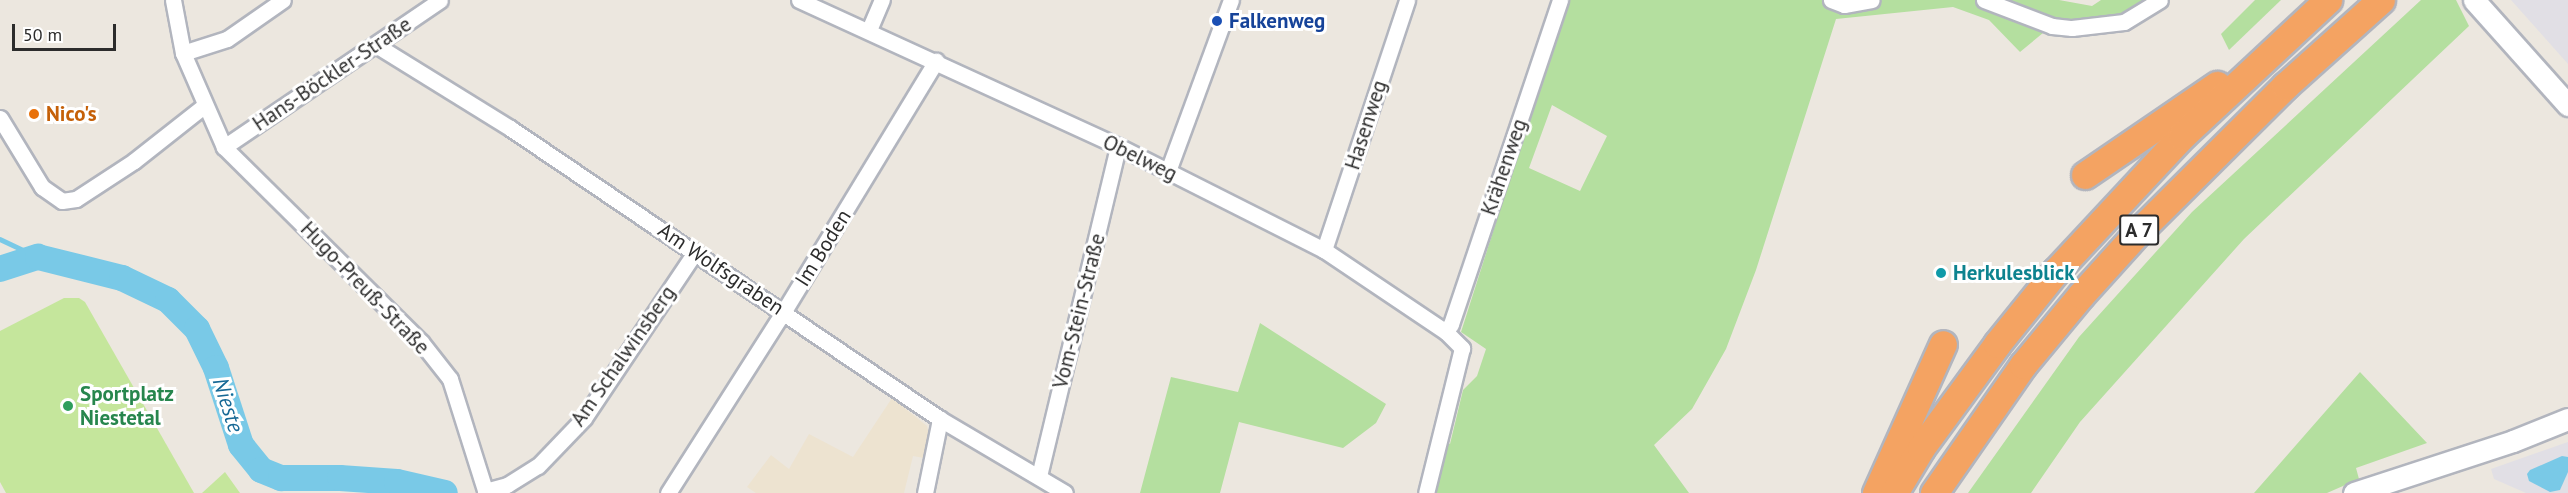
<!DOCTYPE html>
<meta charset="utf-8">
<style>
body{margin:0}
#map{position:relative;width:2568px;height:493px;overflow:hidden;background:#ece7df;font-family:"PT Sans",sans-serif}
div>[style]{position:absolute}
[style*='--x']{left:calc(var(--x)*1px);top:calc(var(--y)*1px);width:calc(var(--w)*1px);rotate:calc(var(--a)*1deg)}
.industrial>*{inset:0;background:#e1dfe5}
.education>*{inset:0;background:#ede3d0}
.green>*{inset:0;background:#b4df9f}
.pitch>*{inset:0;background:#c5e69c}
.water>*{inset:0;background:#79c9e7}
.stream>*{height:4.5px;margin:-2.25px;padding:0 2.25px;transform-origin:2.25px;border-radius:2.25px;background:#79c9e7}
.river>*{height:26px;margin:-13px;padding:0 13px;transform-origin:13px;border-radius:13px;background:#79c9e7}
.roads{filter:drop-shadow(2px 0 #b2b5be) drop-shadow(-2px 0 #b2b5be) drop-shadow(0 2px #b2b5be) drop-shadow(0 -2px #b2b5be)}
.minor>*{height:15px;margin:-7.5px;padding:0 7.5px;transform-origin:7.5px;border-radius:7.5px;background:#fff}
.secondary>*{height:21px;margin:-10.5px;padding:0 10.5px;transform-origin:10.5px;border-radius:10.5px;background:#fff}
.motorway>*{height:27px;margin:-13.5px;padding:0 13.5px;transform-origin:13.5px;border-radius:13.5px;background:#f4a362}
.dots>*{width:16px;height:16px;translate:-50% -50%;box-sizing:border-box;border:3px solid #fff;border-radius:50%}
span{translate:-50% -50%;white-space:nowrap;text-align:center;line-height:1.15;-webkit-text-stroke:6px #fff;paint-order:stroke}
.shield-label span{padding:2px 4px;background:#fff;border:2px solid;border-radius:4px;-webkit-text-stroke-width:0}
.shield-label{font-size:20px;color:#2c2c2c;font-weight:700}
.transit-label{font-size:21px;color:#164399;font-weight:700}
.left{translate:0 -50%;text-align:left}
.street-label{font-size:21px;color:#2c2c2c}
.food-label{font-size:21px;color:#c56008;font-weight:700}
.culture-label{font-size:21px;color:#0d838f;font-weight:700}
.leisure-label{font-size:21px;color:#27864d;font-weight:700}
.water-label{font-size:22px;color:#166895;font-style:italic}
.scale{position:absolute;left:12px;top:24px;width:104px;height:27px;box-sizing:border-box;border:3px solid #2c2c2c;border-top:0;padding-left:8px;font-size:18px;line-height:21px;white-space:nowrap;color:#2c2c2c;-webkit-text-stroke:4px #fff;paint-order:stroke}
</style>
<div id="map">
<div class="industrial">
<div style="clip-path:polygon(2511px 0,2568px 0,2568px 64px)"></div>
<div style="clip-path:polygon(2568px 442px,2568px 493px,2526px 493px,2494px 479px,2491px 469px)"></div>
</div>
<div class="education">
<div style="clip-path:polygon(892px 398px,927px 426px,929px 436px,924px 458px,913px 456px,904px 493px,756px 493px,747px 487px,771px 455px,789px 469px,809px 434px,853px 457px)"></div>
</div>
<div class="green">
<div style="clip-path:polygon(evenodd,1567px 0,2059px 0,2092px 6px,2101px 0,2151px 0,2124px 13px,2094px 20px,2060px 19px,2020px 52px,1989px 20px,1953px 7px,1836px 19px,1756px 270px,1726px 349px,1692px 409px,1654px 445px,1689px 493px,1419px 493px,1433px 436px,1450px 444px,1463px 390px,1477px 376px,1486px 349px,1461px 332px,1567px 0,1552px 105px,1607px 136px,1580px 191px,1529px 168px,1552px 105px)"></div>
<div style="clip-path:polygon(2255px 0,2281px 0,2229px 50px,2221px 34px)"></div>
<div style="clip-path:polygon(2421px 0,2456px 0,2469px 26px,2244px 239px,2080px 422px,2031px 493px,1968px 493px,2079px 337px,2192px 212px)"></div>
<div style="clip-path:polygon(1260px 323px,1386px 404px,1376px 423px,1343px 448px,1239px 422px,1220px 493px,1140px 493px,1171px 377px,1238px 392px)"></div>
<div style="clip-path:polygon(2360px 372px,2427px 443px,2356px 468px,2359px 479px,2327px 493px,2254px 493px)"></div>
</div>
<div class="pitch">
<div style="clip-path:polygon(64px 298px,79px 298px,85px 302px,194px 493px,6px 493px,0 482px,0 331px)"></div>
<div style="clip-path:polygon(225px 472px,240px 493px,202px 493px)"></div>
</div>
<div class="water">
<div style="clip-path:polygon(2562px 456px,2568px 457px,2568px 472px,2560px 490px,2550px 492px,2529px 481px,2527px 474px,2530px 470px)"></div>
</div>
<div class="stream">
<div style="--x:0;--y:239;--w:42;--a:25.3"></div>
</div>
<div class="river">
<div style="--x:0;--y:269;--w:40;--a:-18"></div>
<div style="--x:38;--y:257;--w:87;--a:14"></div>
<div style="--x:122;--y:278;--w:51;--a:25.6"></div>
<div style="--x:168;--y:300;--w:41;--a:45"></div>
<div style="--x:197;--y:329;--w:43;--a:64"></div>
<div style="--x:216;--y:368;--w:81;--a:72"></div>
<div style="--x:241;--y:445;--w:32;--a:51"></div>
<div style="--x:261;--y:470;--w:22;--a:22"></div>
<div style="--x:281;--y:478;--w:59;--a:0"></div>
<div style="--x:340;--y:478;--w:57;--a:4"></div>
<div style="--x:397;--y:482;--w:49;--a:12.9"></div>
</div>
<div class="roads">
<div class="minor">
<div style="--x:173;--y:0;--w:54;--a:79.3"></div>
<div style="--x:183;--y:53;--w:103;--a:66.4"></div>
<div style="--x:224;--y:147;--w:277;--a:44.7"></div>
<div style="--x:421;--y:342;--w:47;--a:51.9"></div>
<div style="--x:450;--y:379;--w:120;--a:72.5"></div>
<div style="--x:799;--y:0;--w:351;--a:24.6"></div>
<div style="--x:1118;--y:146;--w:231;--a:26.8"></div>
<div style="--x:1324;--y:250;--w:147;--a:33.9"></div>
<div style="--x:1446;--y:332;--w:23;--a:45"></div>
<div style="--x:1462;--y:348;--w:149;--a:103.9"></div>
<div style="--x:1831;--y:0;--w:14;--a:21"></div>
<div style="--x:1844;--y:5;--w:28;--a:-10"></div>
<div style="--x:1984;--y:0;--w:73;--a:20.9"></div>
<div style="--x:2052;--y:26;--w:20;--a:6"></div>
<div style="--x:2072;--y:28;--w:52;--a:-6.6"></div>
<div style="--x:2124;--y:22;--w:42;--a:-31.4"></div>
<div style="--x:869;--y:30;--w:33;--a:-67"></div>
<div style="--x:376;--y:45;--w:158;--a:31.8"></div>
<div style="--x:510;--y:128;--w:519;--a:34.09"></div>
<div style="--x:940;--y:419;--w:145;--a:30.6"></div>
<div style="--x:183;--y:53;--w:46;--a:-17.7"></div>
<div style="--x:227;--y:39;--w:68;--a:-34.9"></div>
<div style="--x:0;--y:118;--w:81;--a:58.7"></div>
<div style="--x:42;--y:187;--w:24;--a:35"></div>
<div style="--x:62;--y:201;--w:14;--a:-8"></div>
<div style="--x:76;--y:199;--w:69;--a:-33.2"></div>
<div style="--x:134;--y:161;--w:89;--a:-38.2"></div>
<div style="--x:224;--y:147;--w:261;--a:-34.2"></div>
<div style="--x:1168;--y:171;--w:182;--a:-69.8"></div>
<div style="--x:1324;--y:250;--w:263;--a:-71.6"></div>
<div style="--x:1446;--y:332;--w:9;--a:-58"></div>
<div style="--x:1451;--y:324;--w:342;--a:-71.4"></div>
<div style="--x:1039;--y:476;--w:339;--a:-76.5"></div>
<div style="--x:485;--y:491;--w:23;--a:-15"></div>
<div style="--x:507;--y:485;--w:36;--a:-32"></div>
<div style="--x:538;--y:466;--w:66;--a:-46.2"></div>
<div style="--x:584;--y:418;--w:200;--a:-56.2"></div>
<div style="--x:668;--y:493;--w:216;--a:-57.5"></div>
<div style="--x:784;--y:311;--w:293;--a:-58.7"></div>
<div style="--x:925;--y:493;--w:76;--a:-78.5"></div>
</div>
<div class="secondary">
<div style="--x:2474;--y:0;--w:141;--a:48.2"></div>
<div style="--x:2354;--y:493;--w:167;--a:-18.1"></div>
<div style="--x:2513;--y:441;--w:59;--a:-21.8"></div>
</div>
<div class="motorway">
<div style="--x:2085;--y:175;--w:160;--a:-34.3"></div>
<div style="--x:1876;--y:493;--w:163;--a:-65.8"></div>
<div style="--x:1894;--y:493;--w:52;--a:-59"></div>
<div style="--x:1921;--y:448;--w:129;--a:-53.8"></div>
<div style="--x:1997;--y:344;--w:94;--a:-51.1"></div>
<div style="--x:2056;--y:271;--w:185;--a:-47"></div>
<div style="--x:2182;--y:136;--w:200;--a:-43"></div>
<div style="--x:1934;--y:493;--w:156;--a:-55.2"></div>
<div style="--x:2023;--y:365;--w:91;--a:-50.4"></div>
<div style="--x:2081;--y:295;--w:85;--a:-47.9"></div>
<div style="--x:2138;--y:232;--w:207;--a:-44.8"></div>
<div style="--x:2285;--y:86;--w:129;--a:-41.9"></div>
</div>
</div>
<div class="dots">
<div style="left:1217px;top:21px;background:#1a4fb4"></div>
<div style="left:34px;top:114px;background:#e8710a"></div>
<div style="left:1941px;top:273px;background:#0f9aa8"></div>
<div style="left:68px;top:406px;background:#2e9e5b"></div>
</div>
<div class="shield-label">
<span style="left:2139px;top:230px">A 7</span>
</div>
<div class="transit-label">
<span class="left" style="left:1229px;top:21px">Falkenweg</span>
</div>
<div class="street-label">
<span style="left:332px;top:74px;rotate:-34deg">Hans-Böckler-Straße</span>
<span style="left:1366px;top:125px;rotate:-72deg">Hasenweg</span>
<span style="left:1140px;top:158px;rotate:26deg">Obelweg</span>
<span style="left:1504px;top:167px;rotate:-71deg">Krähenweg</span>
<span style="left:823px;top:248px;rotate:-58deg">Im Boden</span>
<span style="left:721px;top:269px;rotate:34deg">Am Wolfsgraben</span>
<span style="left:365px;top:288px;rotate:46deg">Hugo-Preuß-Straße</span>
<span style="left:1079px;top:311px;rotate:-76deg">Vom-Stein-Straße</span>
<span style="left:623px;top:356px;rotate:-55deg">Am Schalwinsberg</span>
</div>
<div class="food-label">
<span class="left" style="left:46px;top:114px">Nico's</span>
</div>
<div class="culture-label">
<span class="left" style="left:1953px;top:273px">Herkulesblick</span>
</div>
<div class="leisure-label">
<span class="left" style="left:80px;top:406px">Sportplatz<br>Niestetal</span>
</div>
<div class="water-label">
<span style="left:228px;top:405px;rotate:72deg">Nieste</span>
</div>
<div class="scale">50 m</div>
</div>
